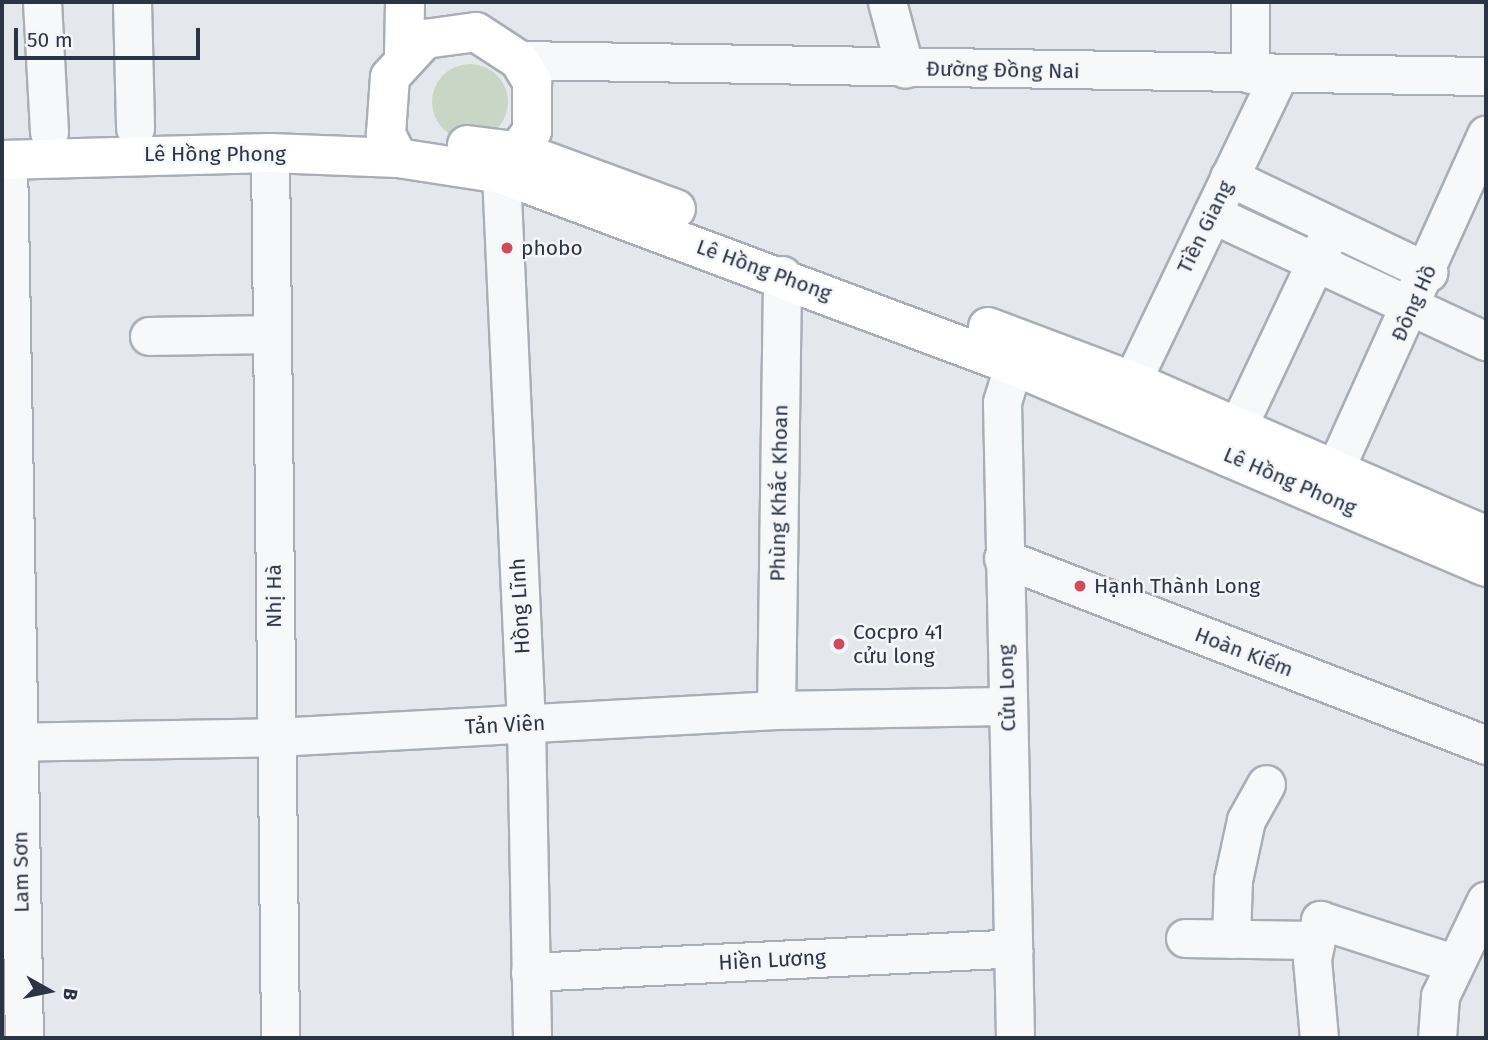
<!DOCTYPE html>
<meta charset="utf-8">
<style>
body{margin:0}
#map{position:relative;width:1488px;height:1040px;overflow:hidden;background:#e4e7ec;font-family:"Fira Sans",sans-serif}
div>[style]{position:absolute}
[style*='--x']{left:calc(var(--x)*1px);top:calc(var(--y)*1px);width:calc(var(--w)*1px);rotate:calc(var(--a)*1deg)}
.green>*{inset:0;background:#c9d5c5}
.round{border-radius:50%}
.roads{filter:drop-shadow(2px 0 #a9aeb6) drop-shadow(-2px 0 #a9aeb6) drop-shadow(0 2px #a9aeb6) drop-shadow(0 -2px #a9aeb6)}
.minor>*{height:37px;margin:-18.5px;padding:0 18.5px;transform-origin:18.5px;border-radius:18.5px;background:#f7f8fa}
.major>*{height:38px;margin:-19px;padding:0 19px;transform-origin:19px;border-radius:19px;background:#fff}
.dots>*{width:19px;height:19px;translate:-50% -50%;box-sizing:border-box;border:4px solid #f4f6f9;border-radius:50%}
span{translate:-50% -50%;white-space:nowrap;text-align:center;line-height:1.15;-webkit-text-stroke:5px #f4f6f9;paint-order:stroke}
.street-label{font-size:21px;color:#2c3444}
.poi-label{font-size:21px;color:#2c3444}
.left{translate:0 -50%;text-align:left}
.frame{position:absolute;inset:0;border:4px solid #2c3444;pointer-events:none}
.north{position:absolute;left:14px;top:956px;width:70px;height:70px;-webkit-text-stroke:5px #f4f6f9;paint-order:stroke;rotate:99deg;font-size:19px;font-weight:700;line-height:28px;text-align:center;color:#2c3444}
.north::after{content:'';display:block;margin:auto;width:24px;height:32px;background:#2c3444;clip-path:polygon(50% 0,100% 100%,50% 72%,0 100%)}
.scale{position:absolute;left:14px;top:28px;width:186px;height:32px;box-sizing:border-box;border:4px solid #2c3444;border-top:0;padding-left:9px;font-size:21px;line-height:24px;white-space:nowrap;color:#2c3444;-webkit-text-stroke:5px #f4f6f9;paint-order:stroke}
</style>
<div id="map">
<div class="green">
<div class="round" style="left:432px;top:64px;width:76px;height:76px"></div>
</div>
<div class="roads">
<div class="minor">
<div style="--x:42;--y:2;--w:130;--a:86.9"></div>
<div style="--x:132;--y:2;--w:126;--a:88.6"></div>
<div style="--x:887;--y:2;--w:69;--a:75"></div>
<div style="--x:1250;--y:2;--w:72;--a:90"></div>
<div style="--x:519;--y:60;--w:967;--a:0.95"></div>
<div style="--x:270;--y:153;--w:885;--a:89.35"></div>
<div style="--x:8;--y:159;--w:879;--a:88.96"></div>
<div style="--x:501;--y:174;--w:551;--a:87.4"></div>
<div style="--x:526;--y:724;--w:314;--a:88.9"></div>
<div style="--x:1229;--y:177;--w:221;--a:25.5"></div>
<div style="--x:1212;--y:214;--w:302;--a:24.9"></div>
<div style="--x:149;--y:336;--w:122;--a:-0.9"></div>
<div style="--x:1132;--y:381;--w:340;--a:-64.4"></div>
<div style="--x:1238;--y:426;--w:204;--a:-64.7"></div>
<div style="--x:1335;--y:469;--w:367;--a:-65.7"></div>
<div style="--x:1003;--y:558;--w:518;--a:21.16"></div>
<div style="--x:776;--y:710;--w:435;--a:-89.2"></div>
<div style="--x:2;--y:742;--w:273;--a:-1"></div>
<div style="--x:275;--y:737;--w:502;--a:-3.08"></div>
<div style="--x:776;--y:710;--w:232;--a:-1"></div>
<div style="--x:1185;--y:938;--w:129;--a:0.9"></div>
<div style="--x:1231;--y:939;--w:59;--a:-88.1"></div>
<div style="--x:1233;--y:880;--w:61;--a:-77.8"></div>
<div style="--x:1246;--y:820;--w:41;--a:-60.9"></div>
<div style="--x:530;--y:972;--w:484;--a:-2.8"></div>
<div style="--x:1015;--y:1038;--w:636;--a:-91.17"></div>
<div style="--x:1002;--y:402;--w:65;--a:-73"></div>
<div style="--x:1319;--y:1038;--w:79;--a:-95.1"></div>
<div style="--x:1312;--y:959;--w:40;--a:-78"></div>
<div style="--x:1320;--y:920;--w:140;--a:17.9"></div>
<div style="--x:1437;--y:1038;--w:42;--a:-85.9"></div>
<div style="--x:1440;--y:996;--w:106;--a:-64.4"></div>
</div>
<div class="major">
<div style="--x:404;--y:55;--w:53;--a:-88.9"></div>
<div style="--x:467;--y:145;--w:54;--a:7.4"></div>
<div style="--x:521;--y:152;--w:165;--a:20.2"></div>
<div style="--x:398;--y:158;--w:27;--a:-117"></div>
<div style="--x:386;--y:134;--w:57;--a:-86"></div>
<div style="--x:390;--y:77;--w:52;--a:-47.4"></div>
<div style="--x:425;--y:39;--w:51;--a:-7.8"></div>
<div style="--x:476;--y:32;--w:51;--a:33.1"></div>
<div style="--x:519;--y:60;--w:26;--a:59"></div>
<div style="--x:532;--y:82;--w:49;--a:90"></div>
<div style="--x:532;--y:131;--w:49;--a:125"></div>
<div style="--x:2;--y:160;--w:268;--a:-1.5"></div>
<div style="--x:270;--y:153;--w:128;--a:2.2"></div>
<div style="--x:398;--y:158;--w:104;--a:8.8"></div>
<div style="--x:501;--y:174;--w:546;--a:20.49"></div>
<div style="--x:1012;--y:365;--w:515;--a:23.08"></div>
<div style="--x:988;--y:327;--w:154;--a:20.6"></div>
<div style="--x:1132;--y:381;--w:386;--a:23.6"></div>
</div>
</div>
<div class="dots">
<div style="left:507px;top:248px;background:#cd4d5f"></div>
<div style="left:1080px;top:586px;background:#cd4d5f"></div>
<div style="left:839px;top:644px;background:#cd4d5f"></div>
</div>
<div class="street-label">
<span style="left:1003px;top:70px;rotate:1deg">Đường Đồng Nai</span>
<span style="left:215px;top:154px">Lê Hồng Phong</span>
<span style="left:1205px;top:227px;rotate:-64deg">Tiền Giang</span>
<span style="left:764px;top:270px;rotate:20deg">Lê Hồng Phong</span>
<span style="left:1414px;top:303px;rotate:-66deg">Đông Hồ</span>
<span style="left:1290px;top:481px;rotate:23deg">Lê Hồng Phong</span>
<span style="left:779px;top:493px;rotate:-89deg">Phùng Khắc Khoan</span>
<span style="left:274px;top:596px;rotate:-90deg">Nhị Hà</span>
<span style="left:520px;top:606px;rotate:-93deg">Hồng Lĩnh</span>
<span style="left:1244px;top:652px;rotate:21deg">Hoàn Kiếm</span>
<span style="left:1007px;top:688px;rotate:-92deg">Cửu Long</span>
<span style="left:505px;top:725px;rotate:-3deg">Tản Viên</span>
<span style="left:21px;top:872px;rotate:-91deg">Lam Sơn</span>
<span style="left:772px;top:960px;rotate:-3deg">Hiền Lương</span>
</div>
<div class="poi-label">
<span class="left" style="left:521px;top:248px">phobo</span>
<span class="left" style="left:1094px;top:586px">Hạnh Thành Long</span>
<span class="left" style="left:853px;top:644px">Cocpro 41<br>cửu long</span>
</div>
<div class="frame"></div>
<div class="north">B</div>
<div class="scale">50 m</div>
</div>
